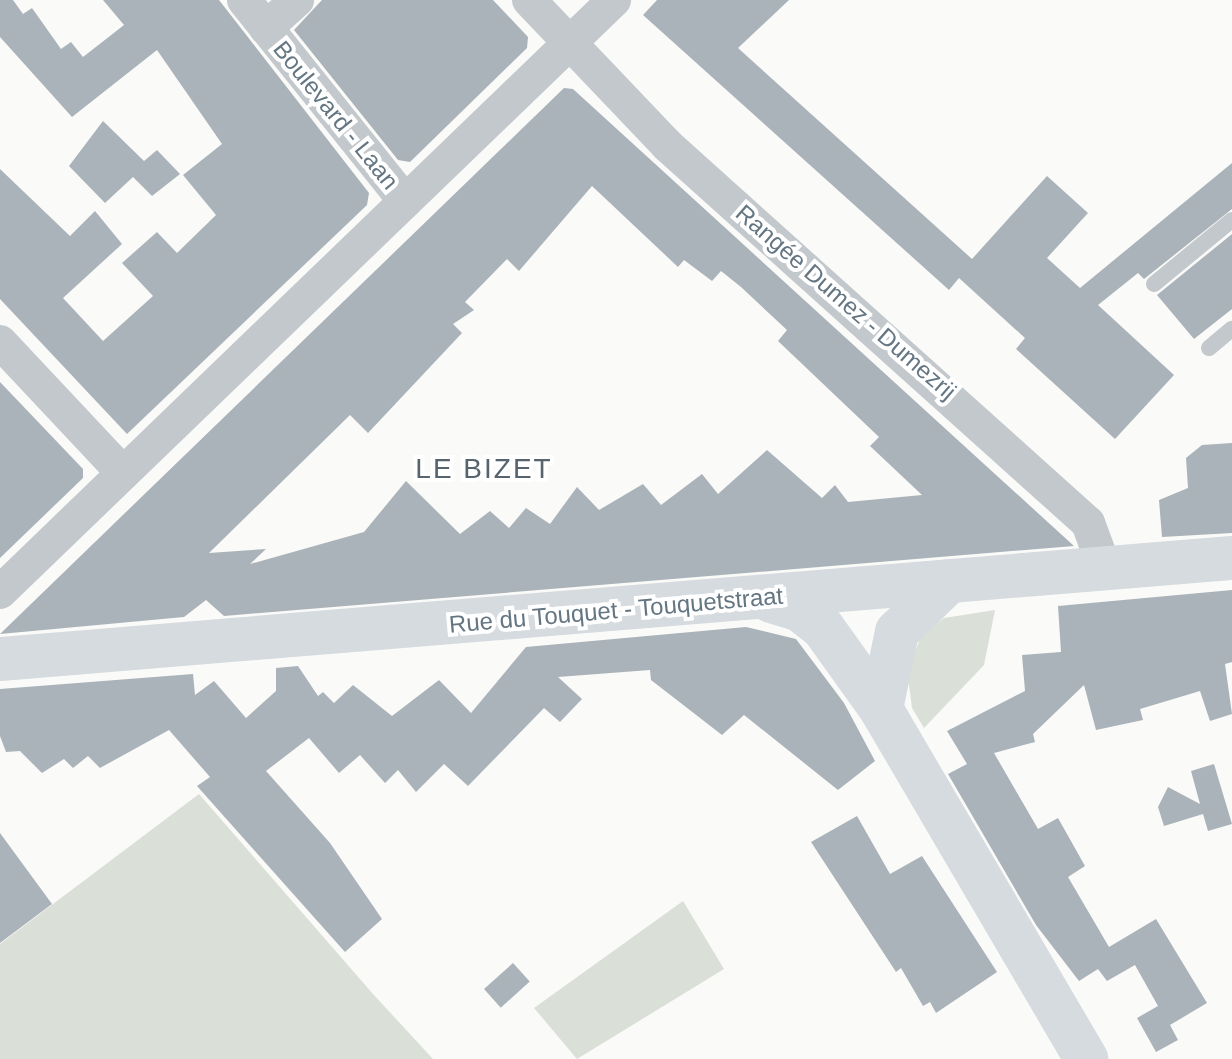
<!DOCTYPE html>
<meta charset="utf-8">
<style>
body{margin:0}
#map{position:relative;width:1232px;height:1059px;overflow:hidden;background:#fafaf8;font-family:Arial,sans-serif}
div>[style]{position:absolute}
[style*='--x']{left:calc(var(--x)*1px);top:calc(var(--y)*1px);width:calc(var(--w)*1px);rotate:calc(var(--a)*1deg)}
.green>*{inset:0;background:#dadfd7}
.building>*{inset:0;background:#aab3b9;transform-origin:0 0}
.lane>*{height:16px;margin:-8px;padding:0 8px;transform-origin:8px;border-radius:8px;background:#c3c8cc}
.street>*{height:34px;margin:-17px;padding:0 17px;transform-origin:17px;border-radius:17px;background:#c3c8cc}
.secondary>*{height:44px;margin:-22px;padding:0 22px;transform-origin:22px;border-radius:22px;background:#d6dbdf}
span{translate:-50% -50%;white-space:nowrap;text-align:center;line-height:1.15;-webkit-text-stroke:8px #fff;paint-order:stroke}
.street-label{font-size:24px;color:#657683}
.quarter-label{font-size:28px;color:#57646e;letter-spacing:2px}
</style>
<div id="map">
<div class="green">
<div style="clip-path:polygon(995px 610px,984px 665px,924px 728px,912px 708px,907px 669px,922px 635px,944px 618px)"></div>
<div style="clip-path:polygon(199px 794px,373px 994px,433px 1059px,0 1059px,0 944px)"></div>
<div style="clip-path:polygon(683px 901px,724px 969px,577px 1059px,534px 1008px)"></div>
</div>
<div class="building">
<div style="clip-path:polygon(0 0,13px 0,23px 14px,32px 8px,61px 49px,71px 42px,83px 57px,124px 25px,103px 0,219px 0,369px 193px,367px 205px,127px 434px,0 299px,0 169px,70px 236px,95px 211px,122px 244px,63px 298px,103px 341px,153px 296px,122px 263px,157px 232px,177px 253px,216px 215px,183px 175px,222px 144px,157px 50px,72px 117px,0 37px)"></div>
<div style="clip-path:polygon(322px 0,493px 0,528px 37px,527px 48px,410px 162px,398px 160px,294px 30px)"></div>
<div style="clip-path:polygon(657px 0,789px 0,738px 48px,972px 259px,1047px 176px,1088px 213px,1047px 258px,1080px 288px,1232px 163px,1232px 209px,1144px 279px,1138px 273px,1098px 305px,1174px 375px,1115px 439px,1016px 349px,1025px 338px,959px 278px,949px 290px,643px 15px)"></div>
<div style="clip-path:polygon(evenodd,564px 88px,573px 89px,1074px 546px,224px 616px,206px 600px,184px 617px,0 634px,564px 88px,592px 186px,678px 267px,684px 260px,712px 281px,721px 271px,741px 287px,787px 330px,778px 341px,879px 437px,870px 446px,922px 495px,848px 502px,835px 485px,822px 498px,767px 450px,718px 494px,702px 474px,661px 505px,643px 484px,599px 510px,577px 487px,550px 524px,526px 508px,509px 528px,490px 511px,460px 534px,406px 481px,364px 532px,250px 564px,266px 549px,209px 553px,350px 415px,368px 433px,462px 333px,453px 324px,474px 310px,465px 302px,507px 259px,519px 271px,592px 186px)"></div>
<div style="clip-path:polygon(103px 121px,144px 161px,157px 150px,180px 174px,152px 196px,133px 177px,105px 203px,69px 166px)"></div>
<div style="clip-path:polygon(1232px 234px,1232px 309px,1194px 339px,1157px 295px)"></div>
<div style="clip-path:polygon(0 382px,83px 469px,83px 478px,0 558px)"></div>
<div style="clip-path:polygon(1232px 443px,1232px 533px,1162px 537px,1159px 500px,1188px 488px,1186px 458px,1202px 445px)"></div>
<div style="clip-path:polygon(1232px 590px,1232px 662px,1225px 664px,1232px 714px,1210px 721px,1200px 691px,1140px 709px,1143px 720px,1096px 730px,1084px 685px,1033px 734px,1035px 742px,994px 753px,1038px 829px,1058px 818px,1085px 866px,1068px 877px,1109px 947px,1156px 919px,1207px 1003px,1170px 1025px,1178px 1040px,1156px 1052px,1137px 1018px,1158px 1006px,1135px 965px,1107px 981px,1098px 969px,1079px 981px,1036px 925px,948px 774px,967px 764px,947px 731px,1025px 691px,1022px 655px,1061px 652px,1058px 606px)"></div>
<div style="clip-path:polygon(746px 627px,796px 639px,844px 703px,875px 761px,838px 790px,744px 715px,722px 735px,651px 680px,650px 670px,558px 677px,582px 699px,560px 722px,544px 708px,468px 786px,444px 764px,416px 792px,398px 770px,385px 783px,360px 755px,339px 773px,309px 738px,266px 771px,330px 843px,382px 919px,345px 952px,197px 786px,210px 777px,169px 730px,100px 768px,88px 756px,73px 768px,64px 759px,42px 773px,20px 751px,6px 752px,0 736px,0 689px,193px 674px,195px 695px,214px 681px,246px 718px,276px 691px,276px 668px,298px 666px,318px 696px,323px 692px,334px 703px,353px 685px,392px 716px,439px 680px,471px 713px,526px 647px)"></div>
<div style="clip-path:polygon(1214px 764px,1232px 824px,1208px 831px,1203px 814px,1164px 826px,1158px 807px,1168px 787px,1200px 804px,1191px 771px)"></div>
<div style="clip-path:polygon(857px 816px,890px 874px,922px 856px,997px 972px,936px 1013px,930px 1002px,923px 1006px,901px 968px,896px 972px,811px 842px)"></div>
<div style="clip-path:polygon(0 833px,52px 904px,0 943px)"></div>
<div style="left:513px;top:963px;width:25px;height:39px;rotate:48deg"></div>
</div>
<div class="lane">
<div style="--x:1154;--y:284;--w:101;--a:-39.4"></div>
<div style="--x:1209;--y:348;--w:30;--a:-40"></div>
</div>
<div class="street">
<div style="--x:244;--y:0;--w:258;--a:51.3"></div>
<div style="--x:529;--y:0;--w:200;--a:46.4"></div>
<div style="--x:667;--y:145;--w:566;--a:41.92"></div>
<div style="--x:1088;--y:523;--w:49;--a:69.7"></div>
<div style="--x:266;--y:28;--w:42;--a:-42.1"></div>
<div style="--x:0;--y:342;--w:180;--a:46.8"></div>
<div style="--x:0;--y:592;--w:853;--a:-43.95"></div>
</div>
<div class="secondary">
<div style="--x:771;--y:601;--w:30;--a:17"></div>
<div style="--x:800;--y:610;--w:29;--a:38"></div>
<div style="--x:823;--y:628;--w:100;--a:54.4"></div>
<div style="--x:881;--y:709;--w:406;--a:59.6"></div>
<div style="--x:0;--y:659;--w:1236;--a:-4.69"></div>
<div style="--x:881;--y:709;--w:79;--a:-78.3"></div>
<div style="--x:897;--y:632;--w:73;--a:-44.4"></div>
</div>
<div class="street-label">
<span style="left:336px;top:115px;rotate:51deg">Boulevard - Laan</span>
<span style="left:846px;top:302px;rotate:41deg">Rangée Dumez - Dumezrij</span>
<span style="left:616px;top:610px;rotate:-5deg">Rue du Touquet - Touquetstraat</span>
</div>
<div class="quarter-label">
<span style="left:484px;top:469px">LE BIZET</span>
</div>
</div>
